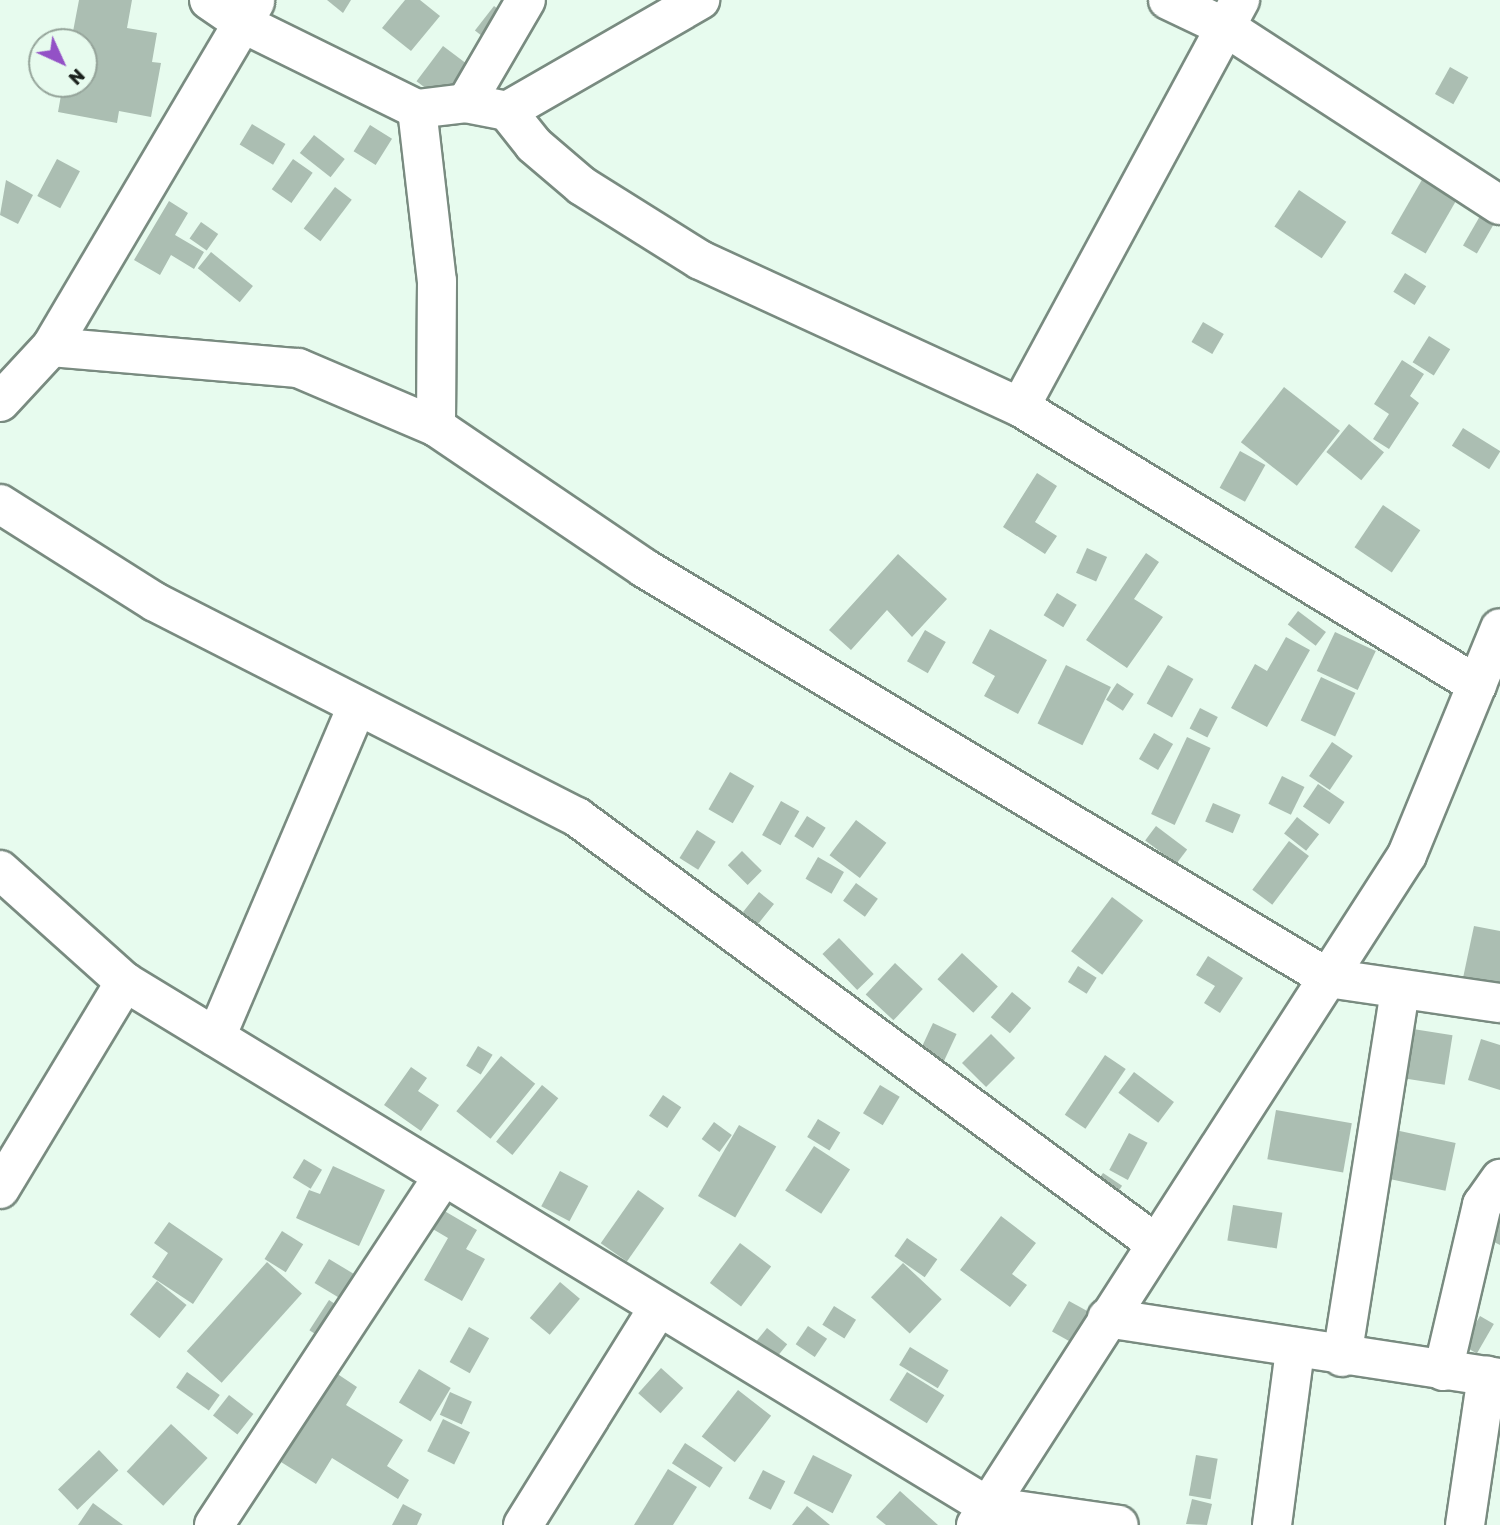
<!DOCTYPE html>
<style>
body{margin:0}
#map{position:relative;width:1500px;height:1525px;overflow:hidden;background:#e7fbee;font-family:Rubik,sans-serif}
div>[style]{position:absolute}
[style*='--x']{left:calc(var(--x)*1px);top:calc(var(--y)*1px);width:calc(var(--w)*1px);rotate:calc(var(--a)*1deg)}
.building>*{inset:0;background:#abbeb2;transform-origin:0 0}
.roads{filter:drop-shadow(2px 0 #798b80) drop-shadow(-2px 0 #798b80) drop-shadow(0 2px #798b80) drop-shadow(0 -2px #798b80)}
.minor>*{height:38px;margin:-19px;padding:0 19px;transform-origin:19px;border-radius:19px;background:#fff}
.tertiary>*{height:38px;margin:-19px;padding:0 19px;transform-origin:19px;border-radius:19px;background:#fff}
span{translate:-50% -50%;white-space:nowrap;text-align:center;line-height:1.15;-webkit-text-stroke:7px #e7fbee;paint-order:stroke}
.north{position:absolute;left:28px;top:28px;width:70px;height:70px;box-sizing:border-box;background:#e7fbee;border:2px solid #95a49a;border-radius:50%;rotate:135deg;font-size:19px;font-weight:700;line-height:28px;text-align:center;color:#1a211c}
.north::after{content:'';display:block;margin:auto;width:24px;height:32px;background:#9351c6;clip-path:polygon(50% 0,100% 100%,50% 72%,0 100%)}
</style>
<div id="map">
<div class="building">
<div style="clip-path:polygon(79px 0,132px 0,127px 28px,157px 33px,152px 62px,161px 63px,151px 117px,119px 111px,117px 123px,58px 112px,63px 84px,84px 84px,84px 42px,71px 42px)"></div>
<div style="clip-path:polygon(327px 0,351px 0,343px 13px)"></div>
<div style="clip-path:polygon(405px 0,420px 0,440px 16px,411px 51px,382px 28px)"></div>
<div style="left:494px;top:6px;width:18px;height:31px;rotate:38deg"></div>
<div style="left:443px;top:46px;width:30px;height:44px;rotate:37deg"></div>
<div style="left:1450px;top:67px;width:21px;height:31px;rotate:29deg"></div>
<div style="left:252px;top:124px;width:39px;height:24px;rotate:31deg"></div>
<div style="left:370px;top:125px;width:26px;height:31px;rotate:32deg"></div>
<div style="left:314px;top:135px;width:39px;height:23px;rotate:38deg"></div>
<div style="left:57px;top:159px;width:26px;height:42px;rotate:28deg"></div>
<div style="left:293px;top:159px;width:24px;height:37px;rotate:35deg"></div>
<div style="left:1423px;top:178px;width:40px;height:64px;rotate:30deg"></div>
<div style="clip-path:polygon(6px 180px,33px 195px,18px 224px,0 215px)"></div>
<div style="left:335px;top:187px;width:21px;height:52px;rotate:37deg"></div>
<div style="left:1299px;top:190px;width:57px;height:44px;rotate:34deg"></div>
<div style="clip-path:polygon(169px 201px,188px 213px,175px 235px,204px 252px,194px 269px,171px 255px,160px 275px,134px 260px)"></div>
<div style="left:1480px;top:216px;width:16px;height:34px;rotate:30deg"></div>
<div style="left:201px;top:222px;width:21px;height:20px;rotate:35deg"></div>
<div style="left:211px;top:252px;width:54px;height:21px;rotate:39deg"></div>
<div style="left:1405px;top:273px;width:25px;height:22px;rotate:32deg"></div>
<div style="left:1203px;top:322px;width:24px;height:23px;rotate:30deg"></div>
<div style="left:1429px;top:336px;width:25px;height:31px;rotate:32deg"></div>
<div style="clip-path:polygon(1402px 360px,1424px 374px,1410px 396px,1419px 403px,1389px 449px,1373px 439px,1389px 414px,1374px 404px)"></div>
<div style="left:1284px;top:387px;width:71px;height:70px;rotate:38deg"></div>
<div style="left:1349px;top:424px;width:45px;height:36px;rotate:39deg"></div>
<div style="left:1463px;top:428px;width:44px;height:21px;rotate:32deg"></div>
<div style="left:1240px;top:451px;width:29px;height:42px;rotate:29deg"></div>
<div style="clip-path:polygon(1037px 473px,1057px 486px,1035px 522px,1057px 536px,1045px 554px,1003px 527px)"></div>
<div style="left:1383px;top:505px;width:45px;height:51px;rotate:34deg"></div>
<div style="left:1087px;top:548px;width:22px;height:27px;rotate:24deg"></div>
<div style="clip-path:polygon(1146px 553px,1159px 562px,1134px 599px,1163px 617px,1127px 668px,1086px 640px)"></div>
<div style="clip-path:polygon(898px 554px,947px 599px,912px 637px,887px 610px,851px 650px,829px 630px)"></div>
<div style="left:1057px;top:593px;width:23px;height:26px;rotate:31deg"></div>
<div style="left:1298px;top:611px;width:35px;height:17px;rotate:37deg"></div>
<div style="clip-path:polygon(990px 629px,1047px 660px,1018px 714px,984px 696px,995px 676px,972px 663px)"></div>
<div style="left:925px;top:630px;width:24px;height:36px;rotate:30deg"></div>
<div style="left:1335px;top:632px;width:45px;height:43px;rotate:25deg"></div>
<div style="clip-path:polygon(1286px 637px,1310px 650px,1267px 727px,1231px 708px,1255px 664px,1267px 671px)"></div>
<div style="left:1066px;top:665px;width:50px;height:65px;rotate:26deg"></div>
<div style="left:1168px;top:665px;width:29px;height:44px;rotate:29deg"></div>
<div style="left:1321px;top:677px;width:38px;height:48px;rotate:25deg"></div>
<div style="left:1117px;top:683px;width:20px;height:20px;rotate:33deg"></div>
<div style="left:1200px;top:708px;width:20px;height:23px;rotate:27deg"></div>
<div style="left:1154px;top:733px;width:22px;height:30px;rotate:30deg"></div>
<div style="left:1187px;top:737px;width:26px;height:85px;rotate:25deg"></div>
<div style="left:1332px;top:742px;width:25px;height:41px;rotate:34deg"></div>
<div style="left:730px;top:772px;width:28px;height:43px;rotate:30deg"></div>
<div style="left:1282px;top:776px;width:25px;height:31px;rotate:26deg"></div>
<div style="left:1318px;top:784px;width:32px;height:27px;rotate:34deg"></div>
<div style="left:781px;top:801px;width:21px;height:39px;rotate:29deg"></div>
<div style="left:1213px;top:803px;width:30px;height:20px;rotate:23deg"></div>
<div style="left:807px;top:816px;width:22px;height:24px;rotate:32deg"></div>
<div style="left:1297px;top:817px;width:28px;height:21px;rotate:38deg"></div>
<div style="left:856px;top:820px;width:38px;height:44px;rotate:37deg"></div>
<div style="left:1156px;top:826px;width:39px;height:18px;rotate:37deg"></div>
<div style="left:697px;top:830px;width:22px;height:33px;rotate:32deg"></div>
<div style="left:1289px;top:841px;width:25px;height:61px;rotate:37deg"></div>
<div style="left:742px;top:851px;width:28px;height:20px;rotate:45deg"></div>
<div style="left:818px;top:857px;width:30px;height:25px;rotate:30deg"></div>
<div style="left:856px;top:883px;width:27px;height:22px;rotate:36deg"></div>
<div style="clip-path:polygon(759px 892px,774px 904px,747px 938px,716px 914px,727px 900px,743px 912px)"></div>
<div style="left:1112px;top:897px;width:39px;height:68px;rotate:37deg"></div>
<div style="clip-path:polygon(1474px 926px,1500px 931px,1500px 985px,1463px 978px)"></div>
<div style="left:839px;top:938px;width:50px;height:23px;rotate:46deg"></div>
<div style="left:962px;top:953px;width:49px;height:36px;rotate:43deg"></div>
<div style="clip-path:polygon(1208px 956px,1243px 978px,1220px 1013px,1204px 1003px,1215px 986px,1196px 975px)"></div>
<div style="left:895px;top:963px;width:38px;height:43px;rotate:43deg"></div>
<div style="left:1078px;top:966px;width:22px;height:19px;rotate:32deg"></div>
<div style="left:1012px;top:992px;width:25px;height:33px;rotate:40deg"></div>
<div style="left:933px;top:1023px;width:26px;height:35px;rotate:25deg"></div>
<div style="left:1413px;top:1029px;width:40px;height:50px;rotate:9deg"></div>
<div style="left:991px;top:1034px;width:34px;height:41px;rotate:45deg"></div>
<div style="clip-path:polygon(1481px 1039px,1500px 1045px,1500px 1090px,1468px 1080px)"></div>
<div style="left:478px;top:1046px;width:17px;height:23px;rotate:31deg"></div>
<div style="left:1105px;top:1055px;width:25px;height:72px;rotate:34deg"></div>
<div style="left:501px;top:1056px;width:44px;height:71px;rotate:39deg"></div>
<div style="clip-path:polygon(411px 1067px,427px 1078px,418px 1091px,439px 1105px,421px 1131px,384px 1105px)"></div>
<div style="left:1134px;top:1072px;width:50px;height:26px;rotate:37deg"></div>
<div style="left:542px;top:1085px;width:21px;height:73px;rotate:39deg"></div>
<div style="left:880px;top:1085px;width:23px;height:33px;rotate:31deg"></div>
<div style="left:663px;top:1095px;width:22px;height:25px;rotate:34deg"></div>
<div style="left:1276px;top:1110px;width:77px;height:50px;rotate:10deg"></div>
<div style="left:818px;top:1119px;width:26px;height:21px;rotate:31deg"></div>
<div style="left:714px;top:1122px;width:22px;height:21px;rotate:36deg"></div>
<div style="left:739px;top:1125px;width:43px;height:82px;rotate:30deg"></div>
<div style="left:1395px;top:1130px;width:62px;height:49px;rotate:12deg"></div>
<div style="left:1129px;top:1133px;width:21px;height:42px;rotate:28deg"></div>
<div style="left:814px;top:1146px;width:43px;height:53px;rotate:33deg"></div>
<div style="left:304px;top:1159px;width:21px;height:22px;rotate:31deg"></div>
<div style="clip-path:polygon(333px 1166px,385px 1190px,359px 1246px,296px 1218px,309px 1190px,320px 1194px)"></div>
<div style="left:560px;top:1171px;width:32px;height:40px;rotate:28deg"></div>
<div style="left:1103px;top:1173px;width:23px;height:25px;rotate:34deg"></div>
<div style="left:638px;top:1190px;width:32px;height:65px;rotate:35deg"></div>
<div style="left:1233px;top:1205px;width:50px;height:36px;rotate:9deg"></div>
<div style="clip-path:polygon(441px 1209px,477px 1230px,466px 1249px,485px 1259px,462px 1301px,424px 1280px,448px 1238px,431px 1228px)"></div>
<div style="clip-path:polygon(1493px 1212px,1500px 1215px,1500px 1245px,1482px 1236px)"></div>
<div style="clip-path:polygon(1001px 1216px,1036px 1243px,1012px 1274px,1027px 1285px,1010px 1307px,960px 1270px)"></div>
<div style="clip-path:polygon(169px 1222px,223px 1259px,193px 1304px,152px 1277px,168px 1253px,154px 1243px)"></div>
<div style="left:282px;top:1231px;width:25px;height:33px;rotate:32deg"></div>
<div style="left:907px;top:1238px;width:37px;height:22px;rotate:35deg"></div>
<div style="left:740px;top:1243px;width:39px;height:50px;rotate:37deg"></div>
<div style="left:329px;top:1259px;width:45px;height:28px;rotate:31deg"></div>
<div style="left:267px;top:1262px;width:47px;height:120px;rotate:42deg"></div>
<div style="left:903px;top:1263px;width:53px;height:47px;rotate:43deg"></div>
<div style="left:157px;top:1281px;width:38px;height:43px;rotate:39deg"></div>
<div style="left:560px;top:1282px;width:26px;height:47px;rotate:40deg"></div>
<div style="left:329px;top:1300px;width:20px;height:36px;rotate:33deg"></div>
<div style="left:1069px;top:1301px;width:25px;height:35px;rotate:29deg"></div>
<div style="left:834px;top:1306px;width:26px;height:22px;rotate:32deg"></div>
<div style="left:1480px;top:1316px;width:16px;height:34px;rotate:30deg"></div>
<div style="left:808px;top:1326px;width:23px;height:22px;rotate:34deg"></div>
<div style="left:469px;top:1327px;width:23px;height:40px;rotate:29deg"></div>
<div style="left:767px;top:1328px;width:26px;height:25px;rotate:39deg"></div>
<div style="left:910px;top:1347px;width:45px;height:21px;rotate:31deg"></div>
<div style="left:661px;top:1368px;width:30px;height:34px;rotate:42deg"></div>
<div style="left:419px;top:1369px;width:37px;height:39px;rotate:31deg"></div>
<div style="left:187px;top:1372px;width:40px;height:19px;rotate:35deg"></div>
<div style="left:907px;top:1372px;width:44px;height:33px;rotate:32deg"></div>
<div style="clip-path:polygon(336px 1373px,357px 1387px,346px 1405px,403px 1440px,387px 1466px,409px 1480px,398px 1499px,332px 1458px,316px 1484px,281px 1462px)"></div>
<div style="left:738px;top:1390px;width:42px;height:59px;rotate:38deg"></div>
<div style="left:450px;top:1392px;width:24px;height:25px;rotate:24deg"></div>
<div style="left:229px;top:1395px;width:31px;height:26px;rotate:38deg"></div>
<div style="left:443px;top:1419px;width:30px;height:36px;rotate:26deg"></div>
<div style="left:171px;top:1424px;width:50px;height:65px;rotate:43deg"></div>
<div style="left:685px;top:1443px;width:45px;height:24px;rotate:33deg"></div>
<div style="left:99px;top:1450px;width:28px;height:57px;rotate:46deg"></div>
<div style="left:813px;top:1455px;width:44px;height:43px;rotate:27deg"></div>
<div style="left:1196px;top:1455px;width:22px;height:41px;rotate:10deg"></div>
<div style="clip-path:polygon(668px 1469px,697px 1487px,673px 1525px,634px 1525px)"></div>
<div style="left:763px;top:1470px;width:25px;height:32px;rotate:27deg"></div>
<div style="clip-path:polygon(900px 1491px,938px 1525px,886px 1525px,876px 1517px)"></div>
<div style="clip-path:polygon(1192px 1499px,1212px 1504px,1207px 1525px,1186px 1524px)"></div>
<div style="clip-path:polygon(93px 1503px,123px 1525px,78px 1525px)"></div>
<div style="clip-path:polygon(403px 1504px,422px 1514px,417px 1525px,392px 1525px)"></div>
<div style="clip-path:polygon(807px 1506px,830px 1525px,792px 1525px)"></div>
</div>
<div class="roads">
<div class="minor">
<div style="--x:209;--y:0;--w:42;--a:34.4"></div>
<div style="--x:244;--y:24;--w:193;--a:26.2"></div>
<div style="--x:417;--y:109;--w:49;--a:-7"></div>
<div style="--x:466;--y:103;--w:42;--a:11"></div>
<div style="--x:507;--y:111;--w:223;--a:-29.9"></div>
<div style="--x:1168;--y:0;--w:65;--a:25.4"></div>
<div style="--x:1227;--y:28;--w:325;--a:33"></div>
<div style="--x:466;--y:103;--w:119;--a:-59.8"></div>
<div style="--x:417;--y:109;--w:173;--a:83.4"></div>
<div style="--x:437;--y:281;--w:146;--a:90.4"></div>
<div style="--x:436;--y:427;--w:251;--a:34.1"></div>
<div style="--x:644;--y:568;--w:797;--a:30.94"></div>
<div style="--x:1328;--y:978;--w:174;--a:8.3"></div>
<div style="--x:507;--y:111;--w:43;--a:51.5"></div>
<div style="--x:534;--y:145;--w:63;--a:40.5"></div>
<div style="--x:582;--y:186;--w:139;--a:32.1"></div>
<div style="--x:700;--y:260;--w:352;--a:24.7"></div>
<div style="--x:1020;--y:407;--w:535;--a:31.31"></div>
<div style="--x:51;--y:347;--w:248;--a:4.9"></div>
<div style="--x:298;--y:368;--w:150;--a:23.1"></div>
<div style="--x:0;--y:402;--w:75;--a:-47.2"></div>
<div style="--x:51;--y:347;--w:401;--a:-59.4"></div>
<div style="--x:1020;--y:407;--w:463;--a:-61.6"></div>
<div style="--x:0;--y:504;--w:183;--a:32.3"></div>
<div style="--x:155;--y:602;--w:474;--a:27"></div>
<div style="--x:577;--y:817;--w:718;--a:36.39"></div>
<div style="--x:0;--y:870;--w:168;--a:41.9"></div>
<div style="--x:125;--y:982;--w:1009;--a:31.29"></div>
<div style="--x:987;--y:1506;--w:133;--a:8.2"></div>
<div style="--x:216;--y:1037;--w:360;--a:-66.9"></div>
<div style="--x:0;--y:1189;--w:242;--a:-58.9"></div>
<div style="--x:1107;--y:1318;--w:398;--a:8.7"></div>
<div style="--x:1342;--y:1357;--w:372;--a:-81"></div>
<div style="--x:1443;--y:1371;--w:171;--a:-76.8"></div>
<div style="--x:1482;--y:1205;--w:32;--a:-55"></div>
<div style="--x:214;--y:1525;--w:417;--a:-56.7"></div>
<div style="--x:523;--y:1525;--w:253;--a:-58.1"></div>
<div style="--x:1272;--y:1525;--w:176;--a:-82.5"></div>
<div style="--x:1465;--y:1525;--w:151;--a:-81.6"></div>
</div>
<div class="tertiary">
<div style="--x:976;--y:1525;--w:797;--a:-57.25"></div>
<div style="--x:1407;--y:855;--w:245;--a:-67.7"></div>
</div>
</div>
<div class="north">N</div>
</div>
